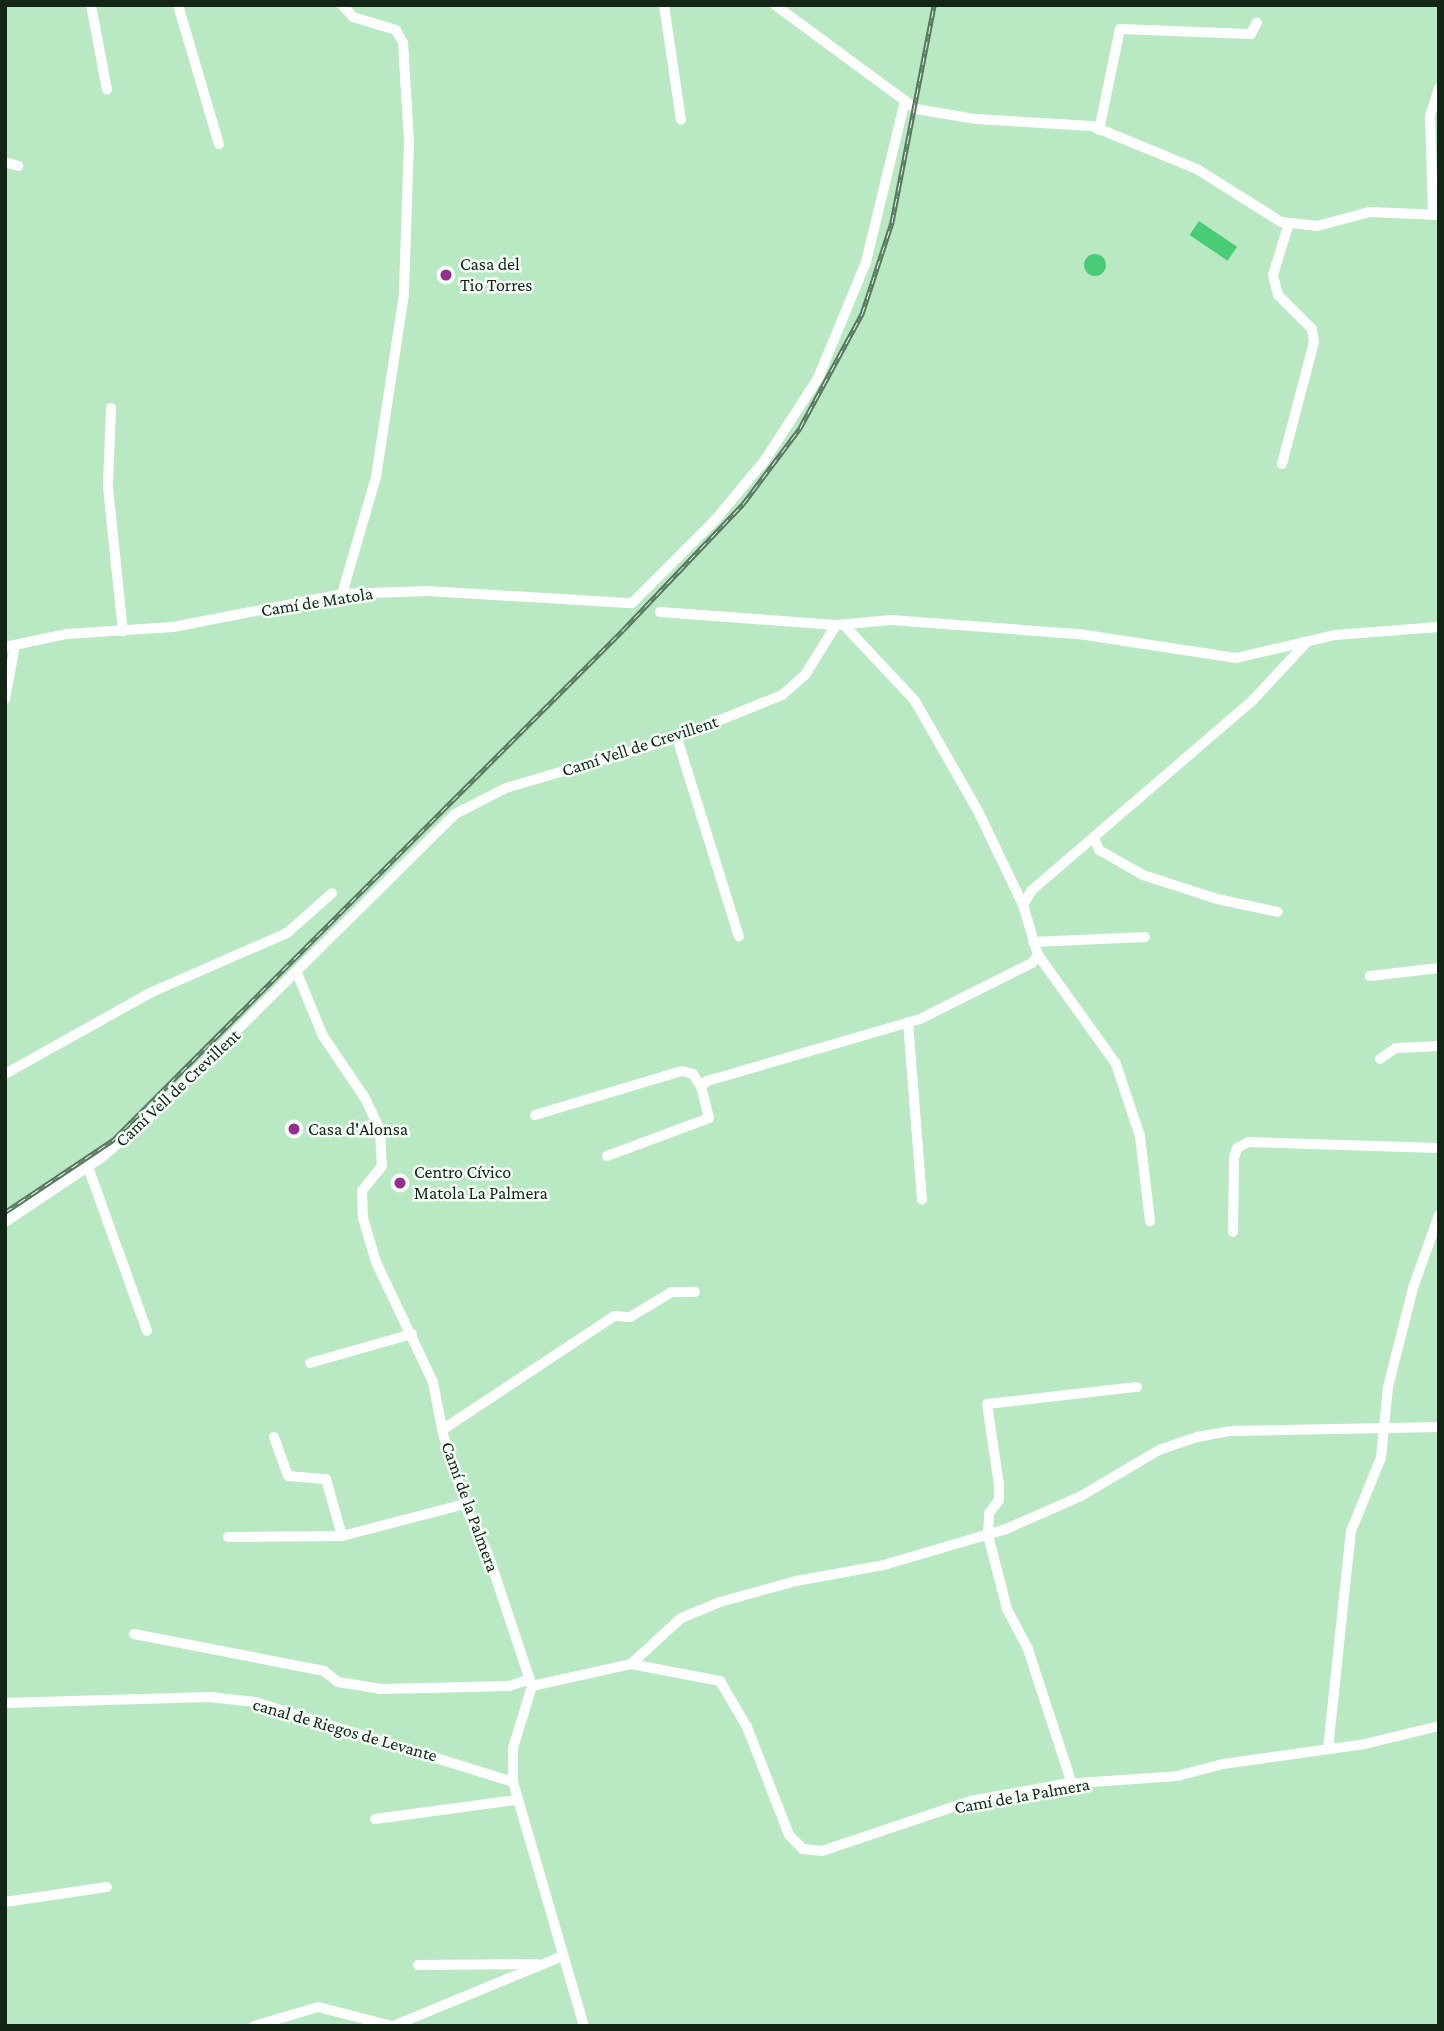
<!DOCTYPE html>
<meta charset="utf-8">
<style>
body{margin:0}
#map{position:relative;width:1444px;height:2031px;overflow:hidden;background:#b9e9c3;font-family:"Crimson Pro",serif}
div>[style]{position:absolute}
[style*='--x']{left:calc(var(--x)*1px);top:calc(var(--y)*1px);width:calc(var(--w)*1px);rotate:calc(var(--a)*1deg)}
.water>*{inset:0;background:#48cd76;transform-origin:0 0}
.round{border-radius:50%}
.street>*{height:10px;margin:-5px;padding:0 5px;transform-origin:5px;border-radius:5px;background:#fff}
.rail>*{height:5px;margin-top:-2.5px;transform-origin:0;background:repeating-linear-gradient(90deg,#f5fff7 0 8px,#58775f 0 16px);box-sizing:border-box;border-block:2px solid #58775f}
.dots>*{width:19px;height:19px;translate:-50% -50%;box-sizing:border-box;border:4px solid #f5fff7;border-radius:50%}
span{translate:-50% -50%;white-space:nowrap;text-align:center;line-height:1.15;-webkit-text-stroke:5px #f5fff7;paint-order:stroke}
.poi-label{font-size:18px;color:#122517}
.left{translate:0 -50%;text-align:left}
.street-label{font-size:18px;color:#122517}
.frame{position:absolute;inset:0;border:7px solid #122517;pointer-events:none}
</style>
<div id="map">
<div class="water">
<div style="left:1199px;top:221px;width:46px;height:17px;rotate:34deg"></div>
<div class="round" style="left:1084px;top:254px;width:22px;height:22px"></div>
</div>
<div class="street">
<div style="--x:91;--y:5;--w:86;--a:79.3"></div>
<div style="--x:178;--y:5;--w:145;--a:73.6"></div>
<div style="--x:342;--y:5;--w:16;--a:47"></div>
<div style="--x:353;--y:17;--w:45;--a:16.8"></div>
<div style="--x:396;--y:30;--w:15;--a:62"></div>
<div style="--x:403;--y:43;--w:98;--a:86.5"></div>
<div style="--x:409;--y:141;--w:153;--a:91.9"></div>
<div style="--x:404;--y:294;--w:185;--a:98.7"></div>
<div style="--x:376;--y:477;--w:122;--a:106.2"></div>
<div style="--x:664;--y:5;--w:116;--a:81.6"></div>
<div style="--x:775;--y:5;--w:175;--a:36.4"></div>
<div style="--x:916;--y:109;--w:61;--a:9.5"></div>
<div style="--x:976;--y:119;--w:116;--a:3.5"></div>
<div style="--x:1092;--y:126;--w:113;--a:22.3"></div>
<div style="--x:1197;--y:169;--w:99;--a:32.2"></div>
<div style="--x:1281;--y:222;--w:36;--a:6"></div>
<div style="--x:1317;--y:226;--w:55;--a:-14.8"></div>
<div style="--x:1370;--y:212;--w:69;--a:2.5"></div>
<div style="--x:1099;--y:130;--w:103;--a:-78.3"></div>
<div style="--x:1120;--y:29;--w:131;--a:2.2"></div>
<div style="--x:1251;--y:34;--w:13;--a:-63"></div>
<div style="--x:5;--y:162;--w:14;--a:17"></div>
<div style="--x:1433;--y:215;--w:99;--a:-91.7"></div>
<div style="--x:1430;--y:116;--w:29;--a:-72"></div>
<div style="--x:111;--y:408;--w:79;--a:92.2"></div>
<div style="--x:108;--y:487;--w:145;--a:84.1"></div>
<div style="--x:1282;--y:464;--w:126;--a:-75.3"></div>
<div style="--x:1314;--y:342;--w:13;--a:-99"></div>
<div style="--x:1312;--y:329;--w:48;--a:-135"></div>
<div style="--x:1278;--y:295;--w:21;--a:-104"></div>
<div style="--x:1273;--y:275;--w:54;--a:-72.9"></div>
<div style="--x:660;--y:612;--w:176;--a:4.2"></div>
<div style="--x:844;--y:625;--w:104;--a:46.9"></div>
<div style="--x:915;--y:701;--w:127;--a:60.2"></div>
<div style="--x:978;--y:811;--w:104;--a:64.4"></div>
<div style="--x:5;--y:647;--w:62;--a:-12"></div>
<div style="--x:66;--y:634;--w:107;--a:-3.7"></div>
<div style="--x:173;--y:627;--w:172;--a:-11"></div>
<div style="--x:342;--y:594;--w:85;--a:-2"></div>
<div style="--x:427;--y:591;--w:205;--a:3.4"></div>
<div style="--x:632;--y:603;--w:119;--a:-45"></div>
<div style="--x:716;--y:519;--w:77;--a:-50.3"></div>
<div style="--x:765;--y:460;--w:98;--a:-57.1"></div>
<div style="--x:818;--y:378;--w:126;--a:-67.5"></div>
<div style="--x:866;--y:262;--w:166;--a:-76.4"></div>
<div style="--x:5;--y:699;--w:55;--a:-79.5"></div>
<div style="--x:677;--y:738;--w:208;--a:72.7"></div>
<div style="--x:1094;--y:837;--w:14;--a:69"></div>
<div style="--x:1099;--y:850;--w:51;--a:29.6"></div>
<div style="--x:1143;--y:875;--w:78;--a:18"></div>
<div style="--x:1217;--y:899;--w:62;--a:12"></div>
<div style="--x:1033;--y:942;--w:112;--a:-2.6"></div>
<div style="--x:1038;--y:955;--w:134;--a:54.4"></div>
<div style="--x:1116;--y:1064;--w:76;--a:71.6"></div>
<div style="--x:1140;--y:1136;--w:86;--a:83.3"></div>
<div style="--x:297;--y:973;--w:68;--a:67.6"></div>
<div style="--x:323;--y:1036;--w:75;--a:55.9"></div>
<div style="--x:365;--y:1098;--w:35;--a:65"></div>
<div style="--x:380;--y:1130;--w:36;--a:87"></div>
<div style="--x:382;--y:1166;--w:32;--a:129"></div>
<div style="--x:362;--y:1191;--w:27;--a:88"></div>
<div style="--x:363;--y:1218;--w:46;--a:73.5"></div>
<div style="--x:376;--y:1262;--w:133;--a:64.6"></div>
<div style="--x:433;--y:1382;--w:53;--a:79.1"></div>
<div style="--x:443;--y:1434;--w:82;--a:72.2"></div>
<div style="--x:468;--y:1512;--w:47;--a:64.5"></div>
<div style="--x:488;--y:1554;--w:139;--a:71.6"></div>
<div style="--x:532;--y:1686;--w:65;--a:107"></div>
<div style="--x:513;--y:1748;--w:34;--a:90"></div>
<div style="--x:513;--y:1782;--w:254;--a:73.8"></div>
<div style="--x:1370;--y:976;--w:69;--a:-6.6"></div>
<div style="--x:908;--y:1022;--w:178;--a:85.5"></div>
<div style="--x:1380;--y:1059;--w:19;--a:-35"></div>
<div style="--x:1396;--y:1048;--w:43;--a:-2.7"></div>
<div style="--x:5;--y:1074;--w:168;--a:-29.2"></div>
<div style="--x:152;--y:992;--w:147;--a:-23.6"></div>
<div style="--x:287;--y:933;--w:60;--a:-41.6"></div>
<div style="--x:535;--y:1115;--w:153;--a:-16.7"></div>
<div style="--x:682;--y:1071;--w:11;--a:15"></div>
<div style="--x:693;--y:1074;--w:15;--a:58"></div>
<div style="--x:607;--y:1156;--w:109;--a:-20.4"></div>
<div style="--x:709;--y:1118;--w:32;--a:-104"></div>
<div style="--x:701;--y:1087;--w:8;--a:-45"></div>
<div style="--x:707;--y:1081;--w:222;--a:-16.2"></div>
<div style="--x:920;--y:1019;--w:125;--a:-26.6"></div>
<div style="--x:1032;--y:963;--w:10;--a:-53"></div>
<div style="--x:1038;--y:955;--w:52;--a:-106.7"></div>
<div style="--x:1023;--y:905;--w:16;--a:-60"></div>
<div style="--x:1031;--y:891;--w:293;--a:-40.7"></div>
<div style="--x:1253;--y:700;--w:76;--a:-47.1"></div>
<div style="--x:88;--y:1167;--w:174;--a:70.2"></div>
<div style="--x:5;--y:1222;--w:115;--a:-33.7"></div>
<div style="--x:101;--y:1158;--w:59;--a:-40.2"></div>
<div style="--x:146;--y:1120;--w:435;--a:-44.7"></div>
<div style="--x:455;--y:814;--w:57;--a:-27"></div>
<div style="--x:506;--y:788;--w:174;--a:-16.4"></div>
<div style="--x:673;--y:739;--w:118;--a:-22"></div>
<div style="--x:782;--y:695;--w:30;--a:-41"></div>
<div style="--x:805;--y:675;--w:59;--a:-58.2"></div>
<div style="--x:836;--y:625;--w:55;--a:-5.2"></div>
<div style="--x:891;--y:620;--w:189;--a:4.3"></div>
<div style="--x:1079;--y:634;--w:159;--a:8.7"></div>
<div style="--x:1236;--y:658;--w:102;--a:-13.1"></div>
<div style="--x:1335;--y:635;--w:104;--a:-4.4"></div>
<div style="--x:1233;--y:1232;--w:74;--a:-89.2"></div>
<div style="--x:1234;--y:1158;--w:10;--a:-73"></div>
<div style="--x:1237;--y:1148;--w:13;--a:-27"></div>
<div style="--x:1249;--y:1142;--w:190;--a:1.8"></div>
<div style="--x:310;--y:1363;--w:106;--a:-15.9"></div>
<div style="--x:442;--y:1430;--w:206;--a:-33.5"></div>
<div style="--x:614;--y:1316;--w:16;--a:4"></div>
<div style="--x:630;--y:1317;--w:49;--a:-30.8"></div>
<div style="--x:672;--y:1292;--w:23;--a:0"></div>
<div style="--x:274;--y:1437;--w:41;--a:70.3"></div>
<div style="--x:288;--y:1476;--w:38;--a:5"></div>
<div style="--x:326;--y:1479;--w:59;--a:74.3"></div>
<div style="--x:228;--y:1537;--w:114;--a:-0.5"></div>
<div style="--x:342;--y:1536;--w:127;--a:-14.6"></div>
<div style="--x:134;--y:1634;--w:194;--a:11"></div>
<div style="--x:324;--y:1671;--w:18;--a:38"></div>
<div style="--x:338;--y:1682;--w:44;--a:9.2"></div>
<div style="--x:381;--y:1689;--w:128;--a:-1.3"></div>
<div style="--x:509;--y:1686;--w:22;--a:-18"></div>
<div style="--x:631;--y:1664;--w:91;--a:10.8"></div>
<div style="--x:720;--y:1681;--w:53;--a:59.6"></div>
<div style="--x:747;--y:1727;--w:116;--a:68.7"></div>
<div style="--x:789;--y:1835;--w:20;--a:45"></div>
<div style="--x:803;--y:1849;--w:19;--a:6"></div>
<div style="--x:822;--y:1851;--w:157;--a:-18.6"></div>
<div style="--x:971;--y:1801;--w:95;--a:-10.4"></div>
<div style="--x:1064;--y:1784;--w:113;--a:-4"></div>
<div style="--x:1177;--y:1776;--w:48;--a:-14.6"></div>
<div style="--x:1223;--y:1764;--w:143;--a:-8"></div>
<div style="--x:1365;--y:1744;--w:76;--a:-13.7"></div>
<div style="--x:532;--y:1686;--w:101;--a:-12.5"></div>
<div style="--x:631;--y:1664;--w:68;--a:-42.6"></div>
<div style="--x:681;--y:1618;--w:42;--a:-22.3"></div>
<div style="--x:720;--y:1602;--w:79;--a:-15.4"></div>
<div style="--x:796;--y:1581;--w:89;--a:-10.3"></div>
<div style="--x:884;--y:1565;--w:127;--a:-16.4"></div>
<div style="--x:1006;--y:1529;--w:82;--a:-23.7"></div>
<div style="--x:1081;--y:1496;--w:91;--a:-30.5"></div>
<div style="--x:1159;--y:1450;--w:40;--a:-18.9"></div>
<div style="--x:1197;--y:1437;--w:35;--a:-10"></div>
<div style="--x:1231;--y:1431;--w:208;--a:-1.1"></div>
<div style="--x:5;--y:1703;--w:205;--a:-1.7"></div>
<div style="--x:210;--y:1697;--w:45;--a:6.3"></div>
<div style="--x:255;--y:1702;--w:270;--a:17.2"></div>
<div style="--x:1328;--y:1749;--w:219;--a:-84"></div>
<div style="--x:1351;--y:1531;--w:79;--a:-67.7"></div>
<div style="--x:1381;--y:1458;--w:71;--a:-84.4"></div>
<div style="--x:1388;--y:1387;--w:102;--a:-75.8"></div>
<div style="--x:1413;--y:1288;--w:77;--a:-70.4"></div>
<div style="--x:1072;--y:1784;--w:142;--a:-108.1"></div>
<div style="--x:1028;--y:1649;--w:45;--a:-117.7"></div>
<div style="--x:1007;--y:1609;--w:76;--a:-104.4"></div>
<div style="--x:988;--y:1535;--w:22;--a:-87"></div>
<div style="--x:989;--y:1513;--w:16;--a:-52"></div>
<div style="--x:999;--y:1500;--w:15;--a:-90"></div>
<div style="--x:999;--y:1485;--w:82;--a:-98.4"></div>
<div style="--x:987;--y:1404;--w:151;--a:-6.5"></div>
<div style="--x:375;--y:1819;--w:142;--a:-7.7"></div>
<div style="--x:5;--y:1902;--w:103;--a:-8.4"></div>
<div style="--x:418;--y:1965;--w:119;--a:-0.5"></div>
<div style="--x:254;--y:2026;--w:67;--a:-16.5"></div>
<div style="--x:318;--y:2007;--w:76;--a:14.4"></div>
<div style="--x:393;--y:2026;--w:184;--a:-22.4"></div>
</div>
<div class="rail">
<div style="--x:5;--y:1212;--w:130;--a:-33.7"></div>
<div style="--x:113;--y:1140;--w:721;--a:-45"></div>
<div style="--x:623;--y:630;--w:174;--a:-46.4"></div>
<div style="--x:743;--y:504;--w:95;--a:-53.1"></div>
<div style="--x:800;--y:428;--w:130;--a:-61.5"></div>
<div style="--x:862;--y:314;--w:97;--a:-71.9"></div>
<div style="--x:892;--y:222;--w:221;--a:-79"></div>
</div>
<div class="dots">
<div style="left:446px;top:275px;background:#972d8f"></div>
<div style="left:294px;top:1129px;background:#972d8f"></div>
<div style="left:400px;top:1183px;background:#972d8f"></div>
</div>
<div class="poi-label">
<span class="left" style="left:460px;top:275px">Casa del<br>Tio Torres</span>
<span class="left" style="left:308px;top:1129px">Casa d'Alonsa</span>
<span class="left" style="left:414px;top:1183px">Centro Cívico<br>Matola La Palmera</span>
</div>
<div class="street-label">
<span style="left:317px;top:602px;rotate:-9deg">Camí de Matola</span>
<span style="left:640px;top:746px;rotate:-18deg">Camí Vell de Crevillent</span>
<span style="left:178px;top:1088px;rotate:-43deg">Camí Vell de Crevillent</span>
<span style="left:470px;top:1507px;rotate:70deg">Camí de la Palmera</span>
<span style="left:345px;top:1730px;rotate:16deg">canal de Riegos de Levante</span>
<span style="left:1022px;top:1796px;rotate:-10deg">Camí de la Palmera</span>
</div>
<div class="frame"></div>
</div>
